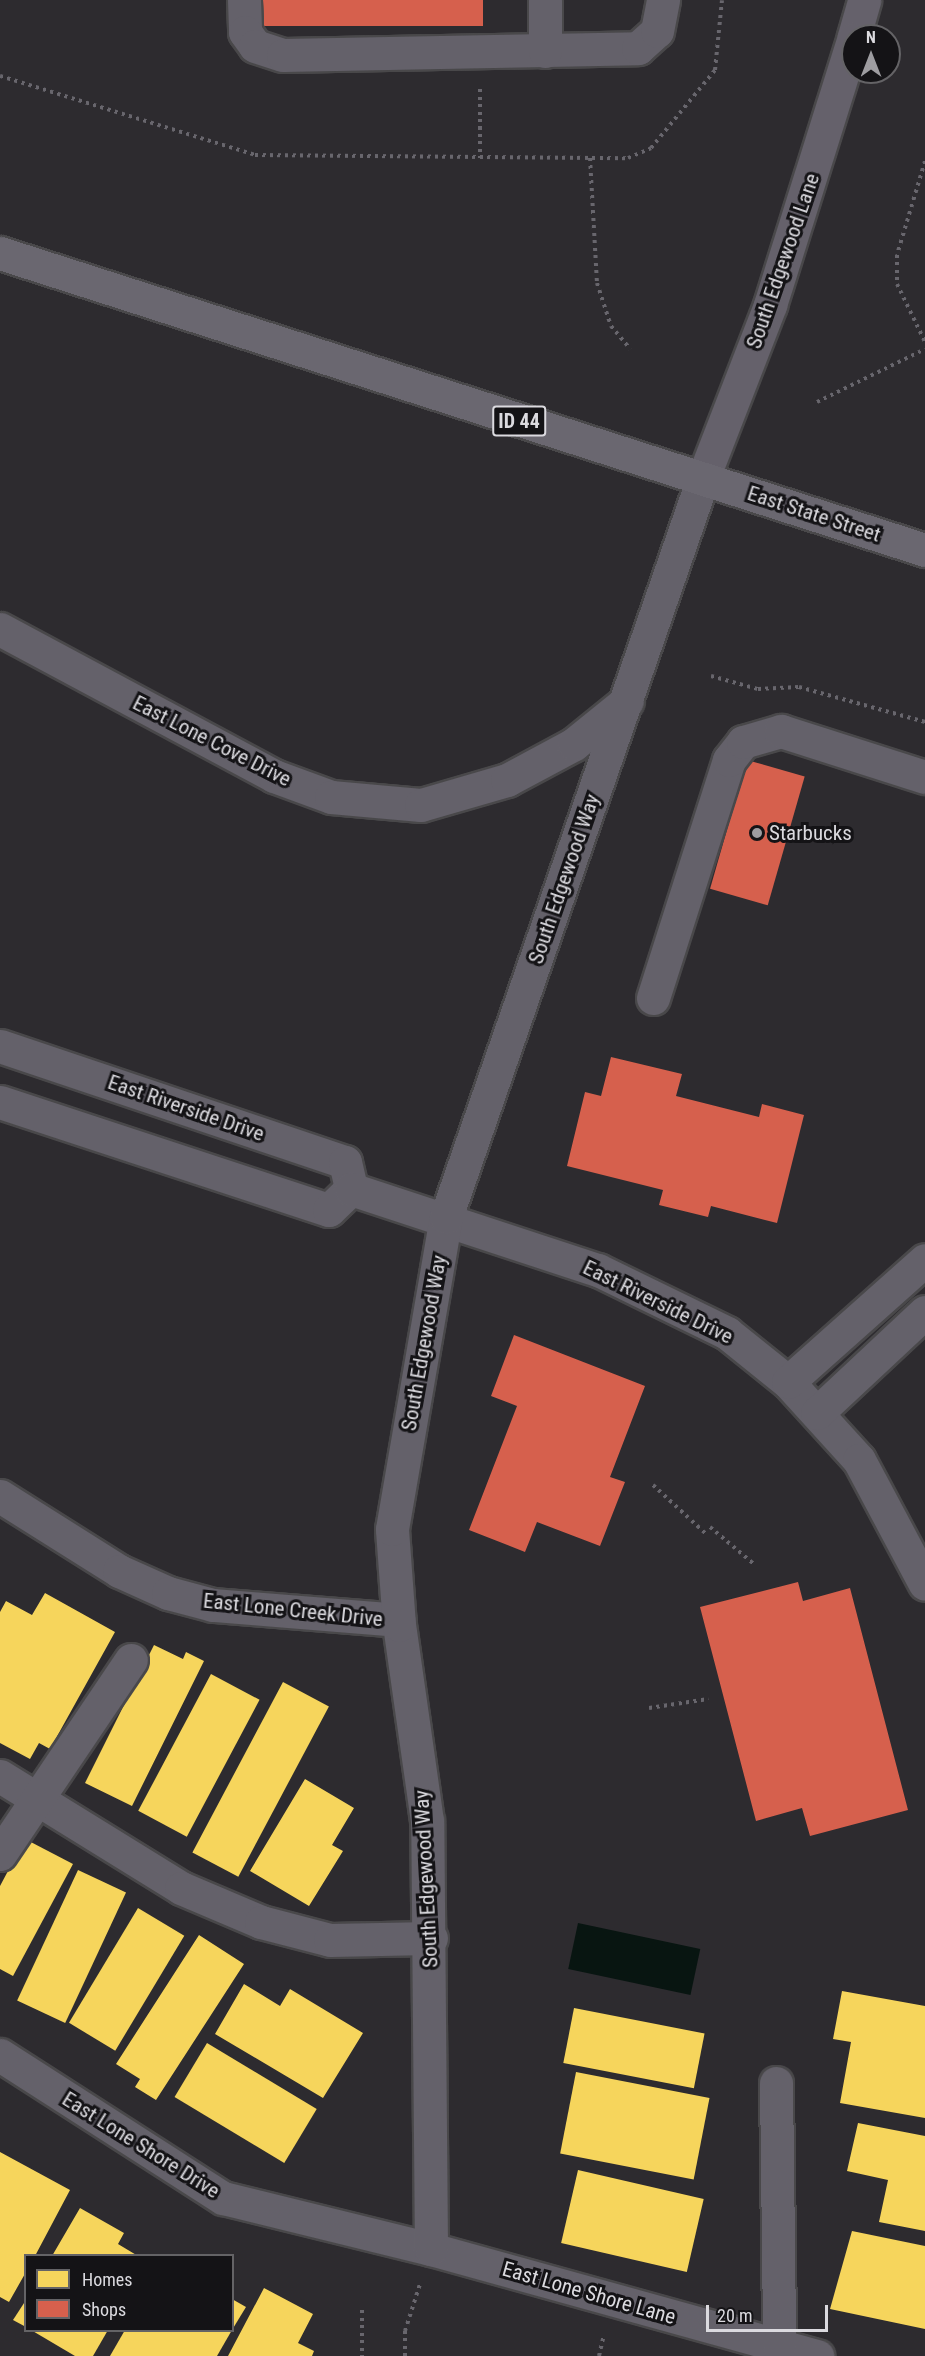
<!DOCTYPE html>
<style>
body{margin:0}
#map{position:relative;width:925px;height:2356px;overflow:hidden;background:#2d2b2f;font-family:"Roboto Condensed",sans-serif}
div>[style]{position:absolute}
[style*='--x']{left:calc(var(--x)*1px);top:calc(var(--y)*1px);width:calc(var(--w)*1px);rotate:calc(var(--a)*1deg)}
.water>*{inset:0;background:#081511;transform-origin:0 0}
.homes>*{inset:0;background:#f6d55c;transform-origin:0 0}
.shops>*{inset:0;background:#d6604d;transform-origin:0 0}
.path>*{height:4px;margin-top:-2px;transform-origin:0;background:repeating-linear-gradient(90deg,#68666d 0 3px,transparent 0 7.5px)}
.roads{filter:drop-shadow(2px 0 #49484a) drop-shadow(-2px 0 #49484a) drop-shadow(0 2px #49484a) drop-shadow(0 -2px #49484a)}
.minor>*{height:33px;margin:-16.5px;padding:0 16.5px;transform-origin:16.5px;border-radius:16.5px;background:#64616a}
.major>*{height:33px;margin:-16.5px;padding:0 16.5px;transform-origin:16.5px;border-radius:16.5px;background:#65616b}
.highway>*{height:33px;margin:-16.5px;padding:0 16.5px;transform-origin:16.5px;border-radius:16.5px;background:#6a6770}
.dots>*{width:16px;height:16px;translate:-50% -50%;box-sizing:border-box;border:3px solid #141316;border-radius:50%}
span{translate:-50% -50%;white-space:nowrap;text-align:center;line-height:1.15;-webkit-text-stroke:6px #141316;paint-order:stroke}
.shield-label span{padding:2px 4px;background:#141316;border:2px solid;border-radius:4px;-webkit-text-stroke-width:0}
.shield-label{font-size:20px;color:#dbdadf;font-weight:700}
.street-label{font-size:21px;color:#dbdadf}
.poi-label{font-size:21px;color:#dbdadf}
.left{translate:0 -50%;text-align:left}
.legend{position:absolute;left:24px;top:2254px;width:210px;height:78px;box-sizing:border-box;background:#141316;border:2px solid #646366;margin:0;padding:8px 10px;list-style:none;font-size:18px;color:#dbdadf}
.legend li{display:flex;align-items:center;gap:12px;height:30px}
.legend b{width:30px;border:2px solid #646366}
.north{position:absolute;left:841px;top:24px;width:60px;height:60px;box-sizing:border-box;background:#141316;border:2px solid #646366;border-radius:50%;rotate:0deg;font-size:16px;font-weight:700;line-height:24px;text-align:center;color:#dbdadf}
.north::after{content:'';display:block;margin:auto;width:21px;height:27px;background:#9e9da1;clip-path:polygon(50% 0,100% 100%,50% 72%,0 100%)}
.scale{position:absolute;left:706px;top:2305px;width:122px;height:27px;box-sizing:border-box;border:3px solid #dbdadf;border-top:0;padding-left:8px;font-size:18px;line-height:21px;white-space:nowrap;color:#dbdadf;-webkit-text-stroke:4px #141316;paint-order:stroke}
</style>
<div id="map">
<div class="water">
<div style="left:578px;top:1923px;width:125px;height:47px;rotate:12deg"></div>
</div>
<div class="homes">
<div style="clip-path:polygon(45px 1593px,115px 1632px,50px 1749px,39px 1743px,30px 1759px,0 1743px,0 1612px,6px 1601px,32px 1615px)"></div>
<div style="clip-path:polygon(154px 1645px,183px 1659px,186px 1652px,204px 1661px,132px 1806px,85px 1783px)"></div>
<div style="left:211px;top:1674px;width:55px;height:155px;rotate:28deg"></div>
<div style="left:283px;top:1682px;width:52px;height:193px;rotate:28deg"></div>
<div style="clip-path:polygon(305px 1779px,354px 1808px,332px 1845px,343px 1851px,309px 1906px,250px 1871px)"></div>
<div style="clip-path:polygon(25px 1839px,73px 1864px,13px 1976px,0 1969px,0 1886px)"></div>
<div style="left:78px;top:1870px;width:53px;height:144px;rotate:25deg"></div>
<div style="left:138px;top:1908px;width:54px;height:134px;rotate:31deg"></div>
<div style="clip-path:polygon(199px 1935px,244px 1964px,156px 2100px,135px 2087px,140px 2079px,116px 2064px)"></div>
<div style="clip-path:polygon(244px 1984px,280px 2006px,290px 1989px,363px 2033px,323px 2098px,215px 2034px)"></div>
<div style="clip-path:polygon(842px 1991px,925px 2006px,925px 2118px,840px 2103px,851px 2042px,833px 2039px)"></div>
<div style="left:574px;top:2008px;width:133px;height:56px;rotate:11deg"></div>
<div style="left:207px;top:2043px;width:128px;height:63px;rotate:31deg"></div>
<div style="left:576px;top:2072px;width:136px;height:83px;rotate:11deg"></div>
<div style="clip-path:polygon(858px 2123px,925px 2136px,925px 2231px,879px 2222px,888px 2180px,847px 2171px)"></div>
<div style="clip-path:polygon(0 2152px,70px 2190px,35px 2256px,26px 2256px,26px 2272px,9px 2302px,0 2297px)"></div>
<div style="left:578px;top:2170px;width:129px;height:75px;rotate:13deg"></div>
<div style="clip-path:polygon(80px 2208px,124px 2233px,118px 2244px,138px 2256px,52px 2256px)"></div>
<div style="clip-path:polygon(852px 2231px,925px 2246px,925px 2329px,830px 2309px)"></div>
<div style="clip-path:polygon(264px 2288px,313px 2314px,298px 2343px,314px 2351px,312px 2356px,228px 2356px)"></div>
<div style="clip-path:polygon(232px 2299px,246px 2307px,232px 2330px)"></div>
<div style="clip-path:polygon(26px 2300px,26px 2327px,13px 2320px)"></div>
<div style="clip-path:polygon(31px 2330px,108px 2330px,93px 2356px,75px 2356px)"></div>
<div style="clip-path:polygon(125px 2330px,232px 2330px,217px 2356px,110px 2356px)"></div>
</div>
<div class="shops">
<div style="left:257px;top:0;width:226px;height:26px"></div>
<div style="left:747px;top:760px;width:60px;height:134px;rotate:16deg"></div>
<div style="clip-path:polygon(611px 1057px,682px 1074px,676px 1096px,759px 1117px,762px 1104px,804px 1115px,777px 1223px,711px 1206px,708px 1217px,659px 1205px,663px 1190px,567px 1166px,585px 1092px,601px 1096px)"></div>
<div style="clip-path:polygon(514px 1335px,645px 1386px,610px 1477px,625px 1482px,600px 1546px,537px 1522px,525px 1552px,469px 1530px,517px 1406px,491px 1396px)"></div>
<div style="clip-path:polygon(798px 1582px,803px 1601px,850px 1588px,908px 1810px,810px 1836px,802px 1808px,756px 1821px,700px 1607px)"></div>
</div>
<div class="path">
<div style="--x:0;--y:76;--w:267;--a:17.2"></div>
<div style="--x:255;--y:155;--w:373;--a:0.5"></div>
<div style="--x:628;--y:158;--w:25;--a:-23"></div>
<div style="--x:651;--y:148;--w:101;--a:-50.6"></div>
<div style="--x:715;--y:70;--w:70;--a:-84.3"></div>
<div style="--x:480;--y:89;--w:69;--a:90"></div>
<div style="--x:590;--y:158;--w:125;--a:86.8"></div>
<div style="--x:597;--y:283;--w:45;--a:72"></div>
<div style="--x:611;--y:326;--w:30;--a:50"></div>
<div style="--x:925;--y:161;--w:98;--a:106.6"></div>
<div style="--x:897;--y:255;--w:29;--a:90"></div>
<div style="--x:897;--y:284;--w:64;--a:64.2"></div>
<div style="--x:817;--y:402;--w:120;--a:-26.1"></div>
<div style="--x:711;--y:676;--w:49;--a:15.5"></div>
<div style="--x:758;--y:689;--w:41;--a:-2.8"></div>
<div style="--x:799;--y:687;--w:131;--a:15.5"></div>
<div style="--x:653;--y:1485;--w:71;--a:42.7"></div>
<div style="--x:710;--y:1527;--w:59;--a:40.2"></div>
<div style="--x:649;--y:1708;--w:60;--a:-8.7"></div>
<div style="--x:362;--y:2310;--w:46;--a:90"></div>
<div style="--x:405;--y:2356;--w:25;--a:-90"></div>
<div style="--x:405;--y:2331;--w:49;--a:-72.3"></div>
<div style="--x:599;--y:2356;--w:22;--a:-77"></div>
</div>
<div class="roads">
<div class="minor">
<div style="--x:244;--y:0;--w:32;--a:88"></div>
<div style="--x:245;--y:32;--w:17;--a:54"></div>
<div style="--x:255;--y:46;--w:29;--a:18"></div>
<div style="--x:283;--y:55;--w:355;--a:-1.1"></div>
<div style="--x:638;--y:48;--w:25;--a:-42"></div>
<div style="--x:657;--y:31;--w:32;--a:-79"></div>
<div style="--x:545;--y:51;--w:51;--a:-90"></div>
<div style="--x:0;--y:629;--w:311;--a:28.2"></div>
<div style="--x:274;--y:776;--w:61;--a:20.2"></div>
<div style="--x:331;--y:797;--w:90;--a:5.1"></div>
<div style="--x:421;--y:805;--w:90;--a:-16.2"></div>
<div style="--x:507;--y:780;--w:76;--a:-28.2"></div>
<div style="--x:574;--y:744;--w:68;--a:-39.1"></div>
<div style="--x:653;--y:998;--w:250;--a:-72.3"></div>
<div style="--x:729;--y:760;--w:23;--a:-52"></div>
<div style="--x:743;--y:742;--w:40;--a:-16"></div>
<div style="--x:781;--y:731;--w:151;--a:17.7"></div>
<div style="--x:0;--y:1046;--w:364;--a:18.6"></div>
<div style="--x:345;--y:1162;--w:28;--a:77"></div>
<div style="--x:0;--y:1102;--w:346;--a:18.2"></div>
<div style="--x:329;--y:1210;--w:30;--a:-44"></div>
<div style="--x:351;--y:1189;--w:260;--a:18.2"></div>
<div style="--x:598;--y:1270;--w:144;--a:26"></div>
<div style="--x:727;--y:1333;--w:78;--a:38.8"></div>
<div style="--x:788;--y:1382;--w:105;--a:47.7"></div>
<div style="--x:859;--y:1460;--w:140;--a:62"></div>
<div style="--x:788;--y:1382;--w:183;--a:-41.7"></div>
<div style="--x:817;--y:1413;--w:148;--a:-43.1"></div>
<div style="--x:0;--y:1496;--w:141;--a:32.2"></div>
<div style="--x:119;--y:1571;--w:54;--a:24.2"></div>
<div style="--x:168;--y:1593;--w:47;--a:14.9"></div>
<div style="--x:213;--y:1605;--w:186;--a:4.6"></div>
<div style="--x:0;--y:1776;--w:213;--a:31.7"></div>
<div style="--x:181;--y:1888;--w:87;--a:23"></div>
<div style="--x:261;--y:1922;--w:71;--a:14.6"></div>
<div style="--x:330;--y:1940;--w:101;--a:-1.1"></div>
<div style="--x:0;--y:1854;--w:234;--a:-56"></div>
<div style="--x:0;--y:2055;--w:265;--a:32.7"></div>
<div style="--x:223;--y:2198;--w:214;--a:13.8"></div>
<div style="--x:431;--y:2249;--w:401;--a:15.5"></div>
<div style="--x:776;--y:2083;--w:263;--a:89.3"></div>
<div style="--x:431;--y:2249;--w:428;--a:-90.5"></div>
<div style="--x:427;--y:1821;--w:198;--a:-98.1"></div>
<div style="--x:399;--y:1625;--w:96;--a:-94.2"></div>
<div style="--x:392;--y:1529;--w:317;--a:-80.2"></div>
<div style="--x:446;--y:1217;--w:782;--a:-70.82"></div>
</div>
<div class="major">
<div style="--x:854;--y:36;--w:37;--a:-74"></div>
<div style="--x:703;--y:478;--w:186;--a:-68.8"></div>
<div style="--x:770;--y:305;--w:278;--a:-72.6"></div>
</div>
<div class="highway">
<div style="--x:0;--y:253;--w:972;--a:17.8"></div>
</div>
</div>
<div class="dots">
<div style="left:757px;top:833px;background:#9e9da1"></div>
</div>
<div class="shield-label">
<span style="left:519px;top:421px">ID 44</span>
</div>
<div class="street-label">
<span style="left:783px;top:261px;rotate:-71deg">South Edgewood Lane</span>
<span style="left:814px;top:514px;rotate:18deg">East State Street</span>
<span style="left:212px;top:741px;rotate:27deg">East Lone Cove Drive</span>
<span style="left:564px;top:879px;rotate:-71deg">South Edgewood Way</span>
<span style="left:186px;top:1108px;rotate:19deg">East Riverside Drive</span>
<span style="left:658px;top:1302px;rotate:26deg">East Riverside Drive</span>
<span style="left:424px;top:1343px;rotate:-80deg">South Edgewood Way</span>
<span style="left:293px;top:1610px;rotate:6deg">East Lone Creek Drive</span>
<span style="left:426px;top:1879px;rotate:-93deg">South Edgewood Way</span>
<span style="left:141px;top:2145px;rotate:32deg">East Lone Shore Drive</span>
<span style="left:589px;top:2293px;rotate:16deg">East Lone Shore Lane</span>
</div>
<div class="poi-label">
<span class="left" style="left:769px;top:833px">Starbucks</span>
</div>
<ul class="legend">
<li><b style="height:16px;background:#f6d55c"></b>Homes</li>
<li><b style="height:16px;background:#d6604d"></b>Shops</li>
</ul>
<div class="north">N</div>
<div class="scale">20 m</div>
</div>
